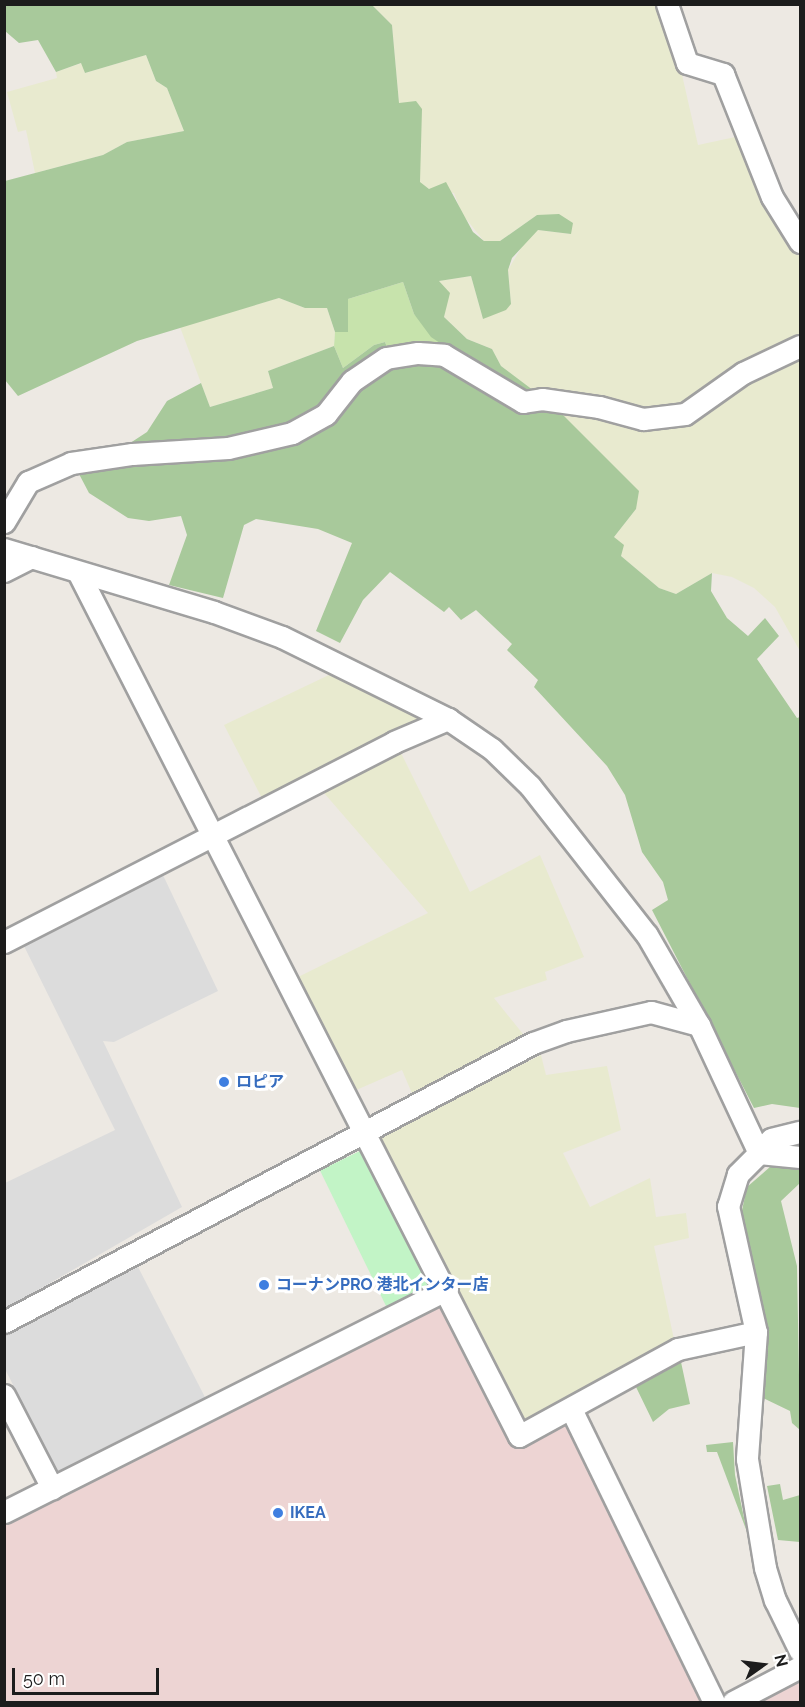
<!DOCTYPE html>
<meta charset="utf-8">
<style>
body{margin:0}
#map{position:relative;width:805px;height:1707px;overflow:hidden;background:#ede9e3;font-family:Raleway,"Noto Sans JP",sans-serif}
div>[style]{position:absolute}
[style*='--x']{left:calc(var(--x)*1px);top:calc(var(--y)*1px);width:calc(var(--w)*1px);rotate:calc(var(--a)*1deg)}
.commercial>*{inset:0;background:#edd4d3}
.farmland>*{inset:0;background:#e8eacf}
.grass>*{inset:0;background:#c7e3ac}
.forest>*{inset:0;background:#a8c99b}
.park>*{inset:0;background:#c2f4c6;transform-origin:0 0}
.parking>*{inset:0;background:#dcdcdc}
.roads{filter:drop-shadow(2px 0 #a0a0a0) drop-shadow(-2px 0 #a0a0a0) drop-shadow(0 2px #a0a0a0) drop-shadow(0 -2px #a0a0a0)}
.minor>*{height:21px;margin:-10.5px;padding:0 10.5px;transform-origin:10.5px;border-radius:10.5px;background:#fff}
.dots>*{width:16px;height:16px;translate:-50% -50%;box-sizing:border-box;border:3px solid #fff;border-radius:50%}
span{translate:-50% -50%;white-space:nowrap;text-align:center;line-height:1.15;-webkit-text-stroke:6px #fff;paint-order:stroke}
.shop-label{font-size:16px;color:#366cbe;font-weight:700}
.left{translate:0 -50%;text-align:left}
.frame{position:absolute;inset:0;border:6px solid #1c1c1c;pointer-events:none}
.north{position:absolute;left:733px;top:1635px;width:60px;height:60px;-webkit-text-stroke:4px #fff;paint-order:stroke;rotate:76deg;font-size:16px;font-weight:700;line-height:24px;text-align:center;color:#1c1c1c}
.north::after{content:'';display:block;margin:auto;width:21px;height:27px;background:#1c1c1c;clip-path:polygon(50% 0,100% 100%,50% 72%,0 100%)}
.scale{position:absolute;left:12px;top:1668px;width:147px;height:27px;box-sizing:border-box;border:3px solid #1c1c1c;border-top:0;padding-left:8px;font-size:18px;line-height:21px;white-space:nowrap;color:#1c1c1c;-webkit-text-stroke:4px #fff;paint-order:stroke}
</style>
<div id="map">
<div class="commercial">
<div style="clip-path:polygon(445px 1299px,516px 1441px,558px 1420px,570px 1423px,705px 1702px,5px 1702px,5px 1522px)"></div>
<div style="clip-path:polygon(800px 1679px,800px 1702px,751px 1702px,798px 1680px)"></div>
</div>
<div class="farmland">
<div style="clip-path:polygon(372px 5px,660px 5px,680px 66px,698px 145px,740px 136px,800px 250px,800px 341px,693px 405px,663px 415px,536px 393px,501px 366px,492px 349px,467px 339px,444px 317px,447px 300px,438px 281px,471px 276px,483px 319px,511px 304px,508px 270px,526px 240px,538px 230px,571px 234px,537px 215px,500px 241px,484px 241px,462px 214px,454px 193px,429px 189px,419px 182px,399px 104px,392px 25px)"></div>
<div style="clip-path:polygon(146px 55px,156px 81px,167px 88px,184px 131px,127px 142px,103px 155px,35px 173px,26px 130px,18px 132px,7px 92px,57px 78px,56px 72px,82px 63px,85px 73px)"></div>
<div style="clip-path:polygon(279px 298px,305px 308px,327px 308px,335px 332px,334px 346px,268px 371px,273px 388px,210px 407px,180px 327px)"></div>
<div style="clip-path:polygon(800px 352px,800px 651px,775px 607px,754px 588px,732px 577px,712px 573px,676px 594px,659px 588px,621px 556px,614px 537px,636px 509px,554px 406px,649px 427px)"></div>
<div style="clip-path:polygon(331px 674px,421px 717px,423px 721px,264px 802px,224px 725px)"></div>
<div style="clip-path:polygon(397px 745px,470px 892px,540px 855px,584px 957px,545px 972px,547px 980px,494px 998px,527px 1039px,414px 1098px,402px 1070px,354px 1091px,296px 978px,428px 913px,318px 786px)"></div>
<div style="clip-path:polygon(541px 1055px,546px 1075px,607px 1066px,621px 1130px,563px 1153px,590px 1207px,650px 1178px,656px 1217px,686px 1213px,689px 1238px,654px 1246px,675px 1344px,528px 1427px,376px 1137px)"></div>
</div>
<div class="grass">
<div style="clip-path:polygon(403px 282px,414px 314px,447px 347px,394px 367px,385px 342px,374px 345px,343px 368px,334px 346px,335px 332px,348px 331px,348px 299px)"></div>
</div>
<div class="forest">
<div style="clip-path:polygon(4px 5px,372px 5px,392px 25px,399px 103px,416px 101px,422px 109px,420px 182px,429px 189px,446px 182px,473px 232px,484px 241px,500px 241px,537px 215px,559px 214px,573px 223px,571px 234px,538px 230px,512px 258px,508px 270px,511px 304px,506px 310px,483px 319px,471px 276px,439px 281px,450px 293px,444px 317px,467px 339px,492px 349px,501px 366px,554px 406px,639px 491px,636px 509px,614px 537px,624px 545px,621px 556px,659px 588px,676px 594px,712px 573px,711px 591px,727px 618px,748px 636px,765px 618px,779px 636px,757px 659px,797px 718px,800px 717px,800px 1108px,772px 1104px,754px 1108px,652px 910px,668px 900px,663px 882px,642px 852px,625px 795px,607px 766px,534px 687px,538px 680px,507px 650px,512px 644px,476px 610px,461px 620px,449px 607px,444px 612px,390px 572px,363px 600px,340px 643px,316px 631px,352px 543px,318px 529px,256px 519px,244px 525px,223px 598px,169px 585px,187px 535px,181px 516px,149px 521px,128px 518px,89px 493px,79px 474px,75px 459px,121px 449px,147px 432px,167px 401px,201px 383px,210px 407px,273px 388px,268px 371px,334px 346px,343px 368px,374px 345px,385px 342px,394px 367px,446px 347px,431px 337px,414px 314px,403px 282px,348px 299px,348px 332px,335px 332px,327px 308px,305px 308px,279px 298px,137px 341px,18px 396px,5px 380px,5px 181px,103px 155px,127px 142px,184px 131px,167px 88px,156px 81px,146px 55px,85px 73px,81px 63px,56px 72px,38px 40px,19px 43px,5px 31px)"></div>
<div style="clip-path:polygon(771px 1166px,800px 1166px,800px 1183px,781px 1201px,797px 1266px,800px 1430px,792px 1423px,790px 1411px,761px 1397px,768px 1334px,741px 1215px,747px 1187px)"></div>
<div style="clip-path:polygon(681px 1362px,690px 1404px,669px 1409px,653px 1422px,636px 1387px)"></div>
<div style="clip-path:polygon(733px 1442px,735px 1475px,747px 1532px,717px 1452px,707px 1452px,706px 1445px)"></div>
<div style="clip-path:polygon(780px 1484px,783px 1500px,800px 1495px,800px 1542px,778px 1540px,767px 1486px)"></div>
</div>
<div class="park">
<div style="left:364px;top:1149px;width:154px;height:49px;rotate:64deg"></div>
</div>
<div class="parking">
<div style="clip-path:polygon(162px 873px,218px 991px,114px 1042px,103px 1041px,182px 1207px,5px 1309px,5px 1183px,115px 1130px,23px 944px)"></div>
<div style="clip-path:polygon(138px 1267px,208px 1403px,57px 1472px,5px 1369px,5px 1335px)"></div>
</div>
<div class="roads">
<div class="minor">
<div style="--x:667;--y:4;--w:62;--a:71.3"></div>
<div style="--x:687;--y:63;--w:38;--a:17"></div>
<div style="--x:723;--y:74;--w:132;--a:68.3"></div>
<div style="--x:772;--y:197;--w:53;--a:58.1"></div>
<div style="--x:4;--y:522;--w:47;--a:-59"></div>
<div style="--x:28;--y:482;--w:47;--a:-23.8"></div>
<div style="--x:71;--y:463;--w:62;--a:-8.4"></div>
<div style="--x:132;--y:454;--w:96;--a:-3.6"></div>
<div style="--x:228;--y:448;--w:66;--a:-13.2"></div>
<div style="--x:292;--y:433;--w:39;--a:-29"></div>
<div style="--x:326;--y:414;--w:42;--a:-51.8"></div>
<div style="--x:352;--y:381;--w:41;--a:-34.1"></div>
<div style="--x:386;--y:358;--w:32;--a:-9"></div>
<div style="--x:418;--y:353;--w:26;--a:4"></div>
<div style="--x:444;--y:355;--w:92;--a:30.7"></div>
<div style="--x:523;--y:402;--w:19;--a:-9"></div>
<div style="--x:542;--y:399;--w:58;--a:8"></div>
<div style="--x:599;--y:407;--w:46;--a:15.3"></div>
<div style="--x:643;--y:419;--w:42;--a:-6.8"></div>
<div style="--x:685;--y:414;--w:71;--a:-35.3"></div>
<div style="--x:743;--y:373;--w:63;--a:-25.3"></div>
<div style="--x:4;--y:549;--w:219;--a:16.7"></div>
<div style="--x:214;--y:612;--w:72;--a:20.2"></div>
<div style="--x:282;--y:637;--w:185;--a:26.3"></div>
<div style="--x:448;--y:719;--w:53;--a:34.3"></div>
<div style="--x:492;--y:749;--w:53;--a:44.2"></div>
<div style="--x:530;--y:786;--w:189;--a:51.9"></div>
<div style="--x:647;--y:935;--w:104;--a:60"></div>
<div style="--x:699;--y:1025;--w:141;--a:64.9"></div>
<div style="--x:759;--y:1153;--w:30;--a:135"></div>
<div style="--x:738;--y:1174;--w:34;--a:107"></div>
<div style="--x:728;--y:1206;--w:129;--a:77.5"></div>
<div style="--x:756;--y:1332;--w:127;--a:94.1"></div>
<div style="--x:747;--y:1459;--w:110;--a:80.6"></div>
<div style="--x:765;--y:1568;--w:34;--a:73"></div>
<div style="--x:775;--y:1600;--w:57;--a:63.9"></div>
<div style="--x:4;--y:571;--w:31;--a:-27"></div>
<div style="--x:78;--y:572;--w:970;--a:62.96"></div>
<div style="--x:519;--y:1436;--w:181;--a:-28.7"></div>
<div style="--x:678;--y:1349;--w:80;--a:-12.3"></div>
<div style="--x:4;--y:942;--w:438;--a:-27.1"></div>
<div style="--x:394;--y:742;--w:59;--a:-23.1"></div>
<div style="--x:759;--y:1153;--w:18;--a:-49"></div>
<div style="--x:771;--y:1139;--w:30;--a:-14"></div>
<div style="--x:759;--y:1153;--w:41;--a:5.6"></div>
<div style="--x:4;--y:1322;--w:598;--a:-27.81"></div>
<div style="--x:533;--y:1043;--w:35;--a:-20"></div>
<div style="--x:566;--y:1031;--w:87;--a:-12.6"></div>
<div style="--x:651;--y:1012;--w:50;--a:15.2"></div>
<div style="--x:4;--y:1395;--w:105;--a:62.7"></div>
<div style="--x:571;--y:1409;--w:326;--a:64"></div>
<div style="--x:4;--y:1512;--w:496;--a:-26.7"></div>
<div style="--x:733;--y:1702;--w:76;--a:-27.6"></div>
</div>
</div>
<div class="dots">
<div style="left:224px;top:1082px;background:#3f7fe0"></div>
<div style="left:264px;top:1285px;background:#3f7fe0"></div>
<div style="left:278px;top:1513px;background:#3f7fe0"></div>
</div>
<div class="shop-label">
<span class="left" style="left:236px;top:1082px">ロピア</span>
<span class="left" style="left:276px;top:1285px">コーナンPRO 港北インター店</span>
<span class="left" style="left:290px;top:1513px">IKEA</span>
</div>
<div class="frame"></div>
<div class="north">N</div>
<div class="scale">50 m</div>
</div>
